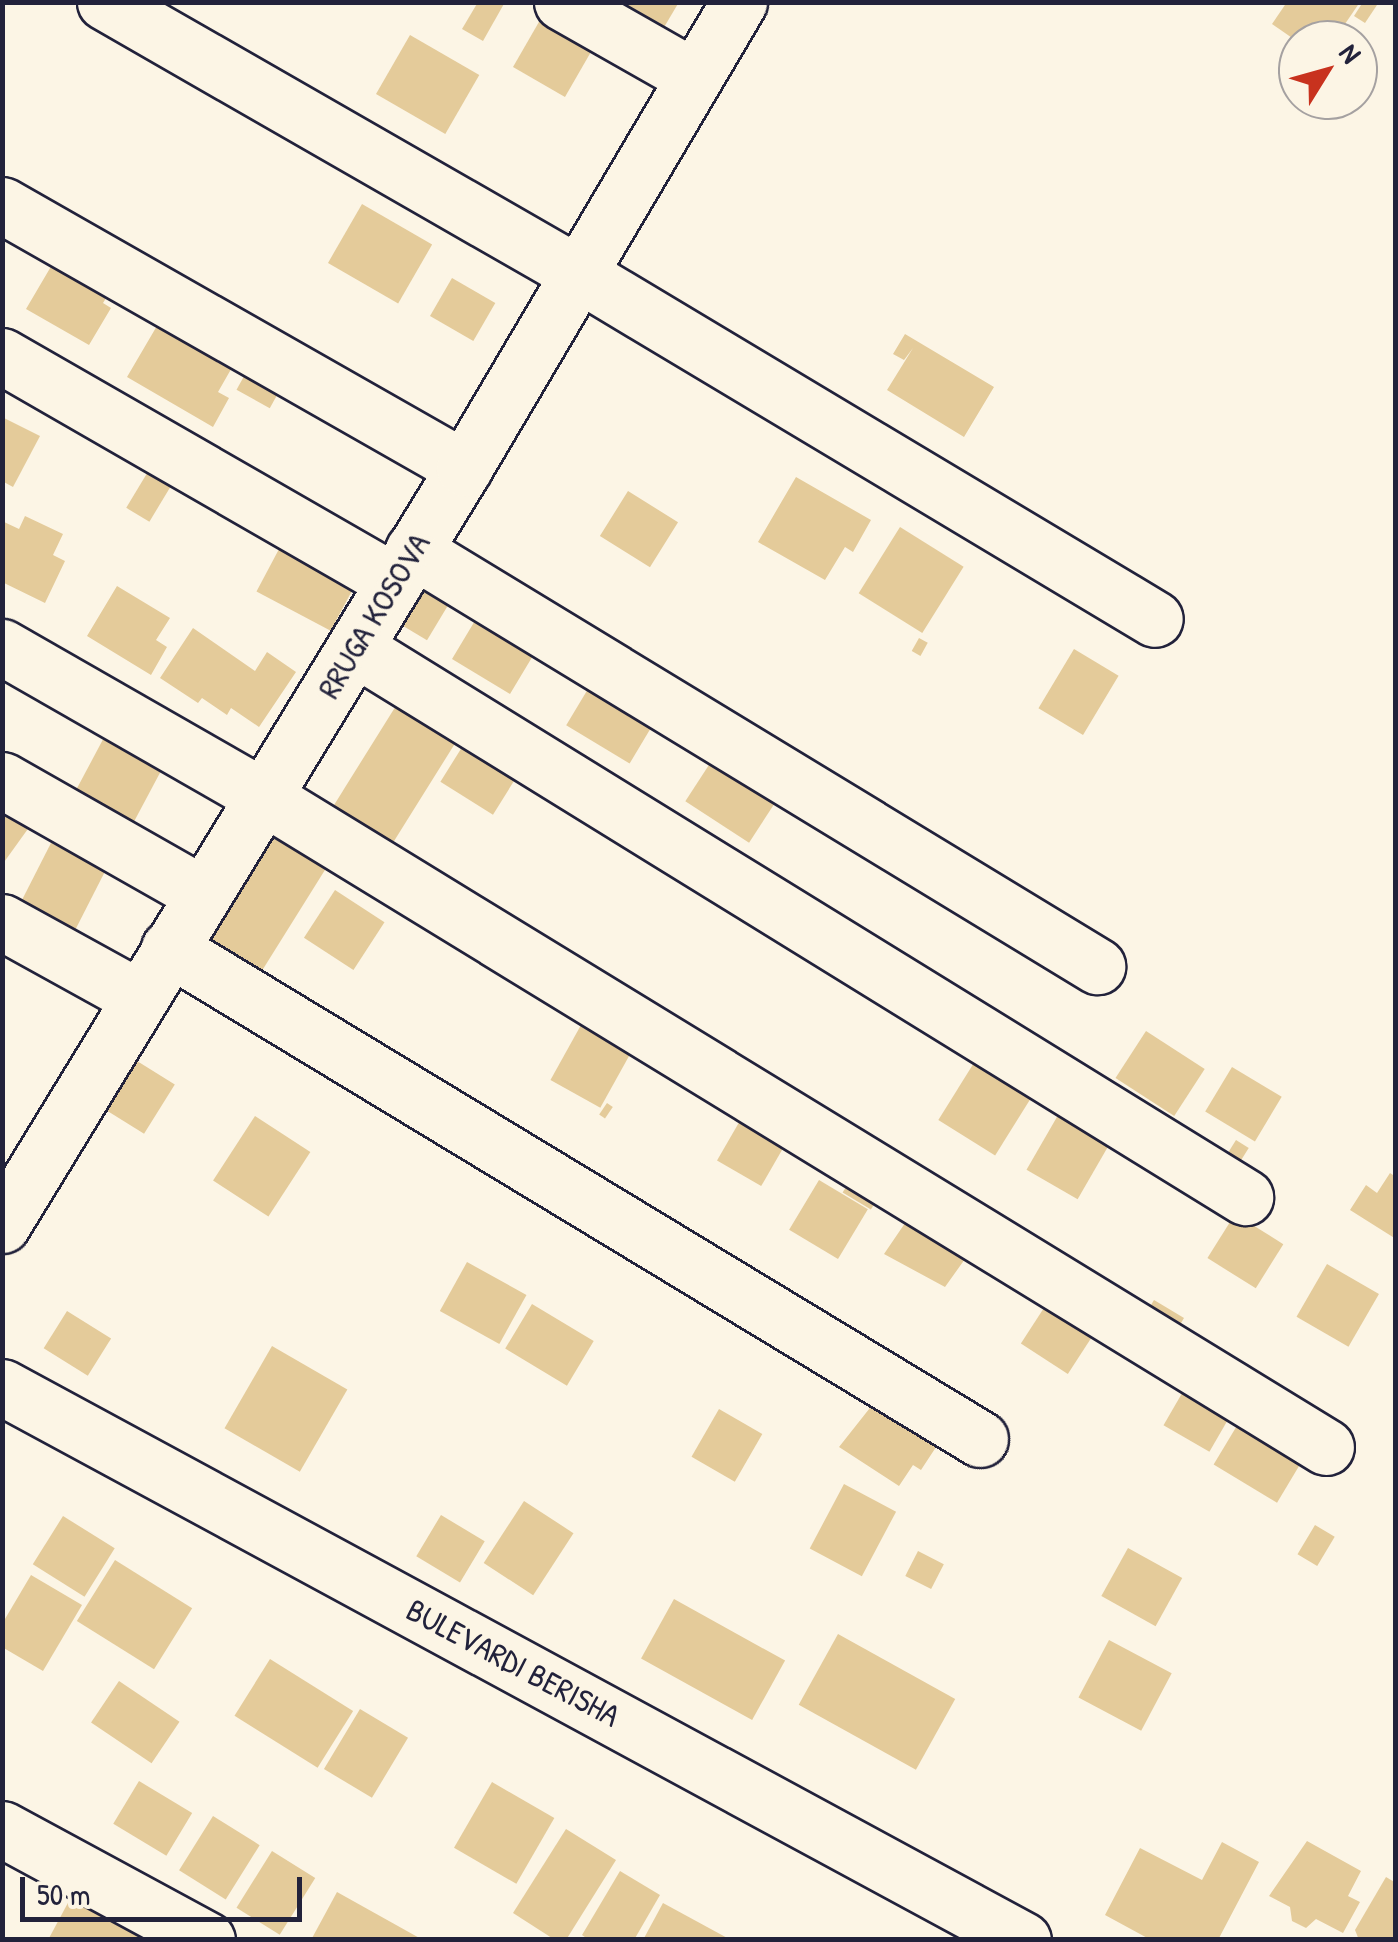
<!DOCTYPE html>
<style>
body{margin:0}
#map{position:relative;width:1398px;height:1942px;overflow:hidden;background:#fcf5e5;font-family:"Patrick Hand",sans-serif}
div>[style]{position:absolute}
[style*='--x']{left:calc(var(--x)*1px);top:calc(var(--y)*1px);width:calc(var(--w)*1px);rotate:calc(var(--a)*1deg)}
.building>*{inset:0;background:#e4cb9a;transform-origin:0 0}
.roads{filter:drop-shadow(2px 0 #22223b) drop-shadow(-2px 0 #22223b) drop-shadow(0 2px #22223b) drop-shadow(0 -2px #22223b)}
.minor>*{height:55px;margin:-27.5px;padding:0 27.5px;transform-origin:27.5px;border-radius:27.5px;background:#fcf5e5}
.major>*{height:55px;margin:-27.5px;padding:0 27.5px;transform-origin:27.5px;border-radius:27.5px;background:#fcf5e5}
span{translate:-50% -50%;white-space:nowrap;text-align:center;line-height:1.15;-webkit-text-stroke:10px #fcf5e5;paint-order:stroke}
.street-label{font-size:32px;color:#22223b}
.frame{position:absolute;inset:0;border:5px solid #22223b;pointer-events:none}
.north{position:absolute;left:1278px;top:20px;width:100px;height:100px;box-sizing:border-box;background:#fcf5e5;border:2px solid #a5a1a1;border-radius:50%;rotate:53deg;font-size:28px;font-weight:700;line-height:40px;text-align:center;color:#22223b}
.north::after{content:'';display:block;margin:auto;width:35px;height:45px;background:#c8321e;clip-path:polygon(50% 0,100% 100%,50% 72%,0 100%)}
.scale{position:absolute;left:20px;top:1877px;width:282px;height:45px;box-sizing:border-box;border:5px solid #22223b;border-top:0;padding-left:12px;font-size:30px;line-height:35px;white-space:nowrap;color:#22223b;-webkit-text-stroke:8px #fcf5e5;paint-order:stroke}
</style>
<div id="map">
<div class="building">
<div style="clip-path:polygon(478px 2px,505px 2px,483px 41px,462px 29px)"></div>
<div style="clip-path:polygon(617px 2px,679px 2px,663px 29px)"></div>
<div style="clip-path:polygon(1287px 2px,1360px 2px,1334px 40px,1298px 42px,1272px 24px)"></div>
<div style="clip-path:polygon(1363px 2px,1379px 2px,1365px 23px,1354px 16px)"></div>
<div style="left:547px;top:8px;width:60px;height:68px;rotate:30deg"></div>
<div style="left:410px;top:35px;width:80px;height:68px;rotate:30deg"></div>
<div style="left:362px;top:204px;width:81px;height:68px;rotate:30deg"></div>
<div style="clip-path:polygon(56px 258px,111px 290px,103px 303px,111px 308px,89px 345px,26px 309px)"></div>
<div style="left:452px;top:278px;width:50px;height:44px;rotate:30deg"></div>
<div style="clip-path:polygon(161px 319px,238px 357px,218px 392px,229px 398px,213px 427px,127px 377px)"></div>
<div style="clip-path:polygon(905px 334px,994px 387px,964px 437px,887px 390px,913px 348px,904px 360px,893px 354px)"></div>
<div style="left:253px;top:360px;width:38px;height:34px;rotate:29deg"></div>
<div style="clip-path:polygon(2px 417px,40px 436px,13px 487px,2px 481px)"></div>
<div style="left:152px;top:465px;width:27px;height:50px;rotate:31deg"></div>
<div style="clip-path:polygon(796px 477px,871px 520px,853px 552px,845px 547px,825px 580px,758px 542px)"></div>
<div style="left:628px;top:491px;width:59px;height:53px;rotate:32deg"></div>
<div style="clip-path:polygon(25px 516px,63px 534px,53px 555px,65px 561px,45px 603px,2px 582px,2px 521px,19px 529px)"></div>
<div style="left:900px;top:527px;width:75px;height:78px;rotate:32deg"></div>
<div style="left:287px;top:534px;width:84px;height:65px;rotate:28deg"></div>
<div style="left:425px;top:568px;width:39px;height:61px;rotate:31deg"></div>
<div style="clip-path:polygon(117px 586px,170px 618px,156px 640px,167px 647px,151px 675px,87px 636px)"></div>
<div style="clip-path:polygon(479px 614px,543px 639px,510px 694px,452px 659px)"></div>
<div style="clip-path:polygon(193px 628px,255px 671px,267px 652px,296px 672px,259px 727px,231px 708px,227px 715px,202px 698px,198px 703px,160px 678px)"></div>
<div style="left:919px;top:638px;width:10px;height:15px;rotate:29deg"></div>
<div style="left:1074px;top:649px;width:52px;height:69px;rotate:31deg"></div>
<div style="left:594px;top:679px;width:74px;height:54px;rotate:31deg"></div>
<div style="left:409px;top:685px;width:70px;height:160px;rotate:32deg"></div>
<div style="left:108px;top:730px;width:66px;height:76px;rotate:28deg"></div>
<div style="left:469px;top:736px;width:62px;height:54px;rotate:32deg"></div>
<div style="left:718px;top:751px;width:76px;height:60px;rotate:33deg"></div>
<div style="clip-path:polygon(2px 807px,30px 826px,2px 865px)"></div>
<div style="left:274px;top:827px;width:66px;height:131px;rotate:32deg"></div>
<div style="left:51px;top:843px;width:61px;height:69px;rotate:27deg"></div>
<div style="left:335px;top:890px;width:59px;height:57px;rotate:33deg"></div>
<div style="left:581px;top:1025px;width:57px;height:63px;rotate:29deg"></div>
<div style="left:1146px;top:1031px;width:70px;height:56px;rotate:33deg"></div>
<div style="left:129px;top:1056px;width:54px;height:58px;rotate:32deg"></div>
<div style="left:977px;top:1058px;width:67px;height:73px;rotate:32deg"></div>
<div style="left:1232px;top:1067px;width:58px;height:52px;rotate:31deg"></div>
<div style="left:607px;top:1103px;width:7px;height:14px;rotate:34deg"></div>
<div style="left:1061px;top:1110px;width:59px;height:69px;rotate:30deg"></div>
<div style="left:255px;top:1116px;width:66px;height:77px;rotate:33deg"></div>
<div style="left:741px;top:1119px;width:51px;height:48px;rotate:30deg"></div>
<div style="left:1236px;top:1140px;width:15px;height:29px;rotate:32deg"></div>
<div style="left:855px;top:1172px;width:33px;height:24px;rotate:31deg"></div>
<div style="clip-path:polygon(1390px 1173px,1396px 1177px,1396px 1239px,1350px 1210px,1366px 1185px,1377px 1193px)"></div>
<div style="left:819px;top:1180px;width:57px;height:58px;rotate:31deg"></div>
<div style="clip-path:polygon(916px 1207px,959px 1237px,950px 1249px,965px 1259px,945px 1287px,884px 1254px)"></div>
<div style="left:1235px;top:1214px;width:57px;height:52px;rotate:32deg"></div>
<div style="left:467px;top:1262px;width:68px;height:56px;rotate:29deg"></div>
<div style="left:1327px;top:1264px;width:60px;height:61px;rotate:30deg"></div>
<div style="left:1053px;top:1294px;width:56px;height:59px;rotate:33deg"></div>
<div style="left:1154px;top:1300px;width:35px;height:23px;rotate:31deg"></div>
<div style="left:532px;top:1304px;width:72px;height:52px;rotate:31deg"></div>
<div style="left:67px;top:1311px;width:52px;height:44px;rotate:32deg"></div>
<div style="left:272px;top:1346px;width:87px;height:95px;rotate:30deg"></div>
<div style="left:1192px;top:1376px;width:53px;height:57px;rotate:30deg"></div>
<div style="clip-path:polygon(877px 1399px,940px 1441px,921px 1470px,913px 1465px,899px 1486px,839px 1447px)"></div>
<div style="left:719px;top:1409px;width:50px;height:55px;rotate:30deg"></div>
<div style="left:1244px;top:1414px;width:74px;height:59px;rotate:31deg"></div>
<div style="left:844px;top:1484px;width:59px;height:73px;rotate:28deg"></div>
<div style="left:524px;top:1501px;width:59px;height:74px;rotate:33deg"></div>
<div style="left:441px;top:1515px;width:51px;height:48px;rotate:31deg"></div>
<div style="left:63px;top:1516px;width:61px;height:57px;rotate:32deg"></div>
<div style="left:1315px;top:1525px;width:23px;height:34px;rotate:31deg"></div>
<div style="left:1128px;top:1548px;width:62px;height:55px;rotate:29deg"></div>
<div style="left:918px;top:1551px;width:29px;height:28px;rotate:27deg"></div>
<div style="left:115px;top:1560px;width:91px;height:72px;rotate:32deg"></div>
<div style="clip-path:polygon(31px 1575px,82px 1605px,43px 1671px,2px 1647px,2px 1624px)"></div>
<div style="left:674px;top:1599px;width:127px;height:68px;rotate:29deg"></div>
<div style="left:838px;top:1634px;width:134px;height:81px;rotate:29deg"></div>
<div style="left:1109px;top:1640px;width:71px;height:65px;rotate:28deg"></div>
<div style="left:270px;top:1659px;width:98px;height:67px;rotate:32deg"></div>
<div style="left:119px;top:1681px;width:73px;height:50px;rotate:34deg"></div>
<div style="left:360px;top:1709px;width:56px;height:70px;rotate:31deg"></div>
<div style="left:139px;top:1781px;width:62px;height:50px;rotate:31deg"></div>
<div style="left:492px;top:1782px;width:72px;height:76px;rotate:30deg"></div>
<div style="left:213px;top:1816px;width:55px;height:64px;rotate:32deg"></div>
<div style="clip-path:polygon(566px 1829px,616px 1860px,566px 1940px,555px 1940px,513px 1913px)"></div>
<div style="clip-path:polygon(1307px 1841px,1361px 1871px,1348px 1896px,1360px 1902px,1343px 1933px,1316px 1919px,1306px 1928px,1292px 1921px,1290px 1907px,1269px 1896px)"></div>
<div style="clip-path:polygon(1222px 1842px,1259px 1862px,1218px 1940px,1151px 1940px,1105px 1915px,1140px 1848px,1202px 1880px)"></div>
<div style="left:272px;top:1851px;width:51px;height:67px;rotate:32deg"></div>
<div style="clip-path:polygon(620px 1871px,660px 1895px,634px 1940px,589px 1940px,582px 1935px)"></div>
<div style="clip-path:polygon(1386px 1877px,1396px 1883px,1396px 1940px,1359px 1940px,1355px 1930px)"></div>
<div style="clip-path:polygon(77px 1886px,150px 1940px,48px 1940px)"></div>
<div style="clip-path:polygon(337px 1892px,423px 1940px,311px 1940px)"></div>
<div style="clip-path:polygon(663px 1903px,731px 1940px,643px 1940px)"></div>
</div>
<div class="roads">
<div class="minor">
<div style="--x:105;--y:2;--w:546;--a:29.85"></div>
<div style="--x:579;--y:274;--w:671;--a:30.92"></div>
<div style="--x:562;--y:2;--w:152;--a:29.6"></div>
<div style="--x:2;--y:205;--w:532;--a:29.65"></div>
<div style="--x:2;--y:356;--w:453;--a:29.9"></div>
<div style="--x:413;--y:550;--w:801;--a:31.31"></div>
<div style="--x:2;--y:647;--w:302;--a:29.8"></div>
<div style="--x:264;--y:797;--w:1245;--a:31.47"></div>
<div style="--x:355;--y:648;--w:1046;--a:31.67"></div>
<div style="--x:2;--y:780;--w:231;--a:29.6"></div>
<div style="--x:2;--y:922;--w:155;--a:28.9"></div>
<div style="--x:169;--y:948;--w:948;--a:31.19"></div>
<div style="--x:2;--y:1225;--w:887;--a:-58.6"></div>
<div style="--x:464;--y:468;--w:541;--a:-59.45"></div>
<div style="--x:2;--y:1829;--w:233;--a:28.4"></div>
</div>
<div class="major">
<div style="--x:2;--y:1387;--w:1161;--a:28.44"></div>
</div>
</div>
<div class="street-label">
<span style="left:374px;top:616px;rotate:-59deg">RRUGA KOSOVA</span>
<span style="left:513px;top:1663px;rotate:28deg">BULEVARDI BERISHA</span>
</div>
<div class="frame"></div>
<div class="north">N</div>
<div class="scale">50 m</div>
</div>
